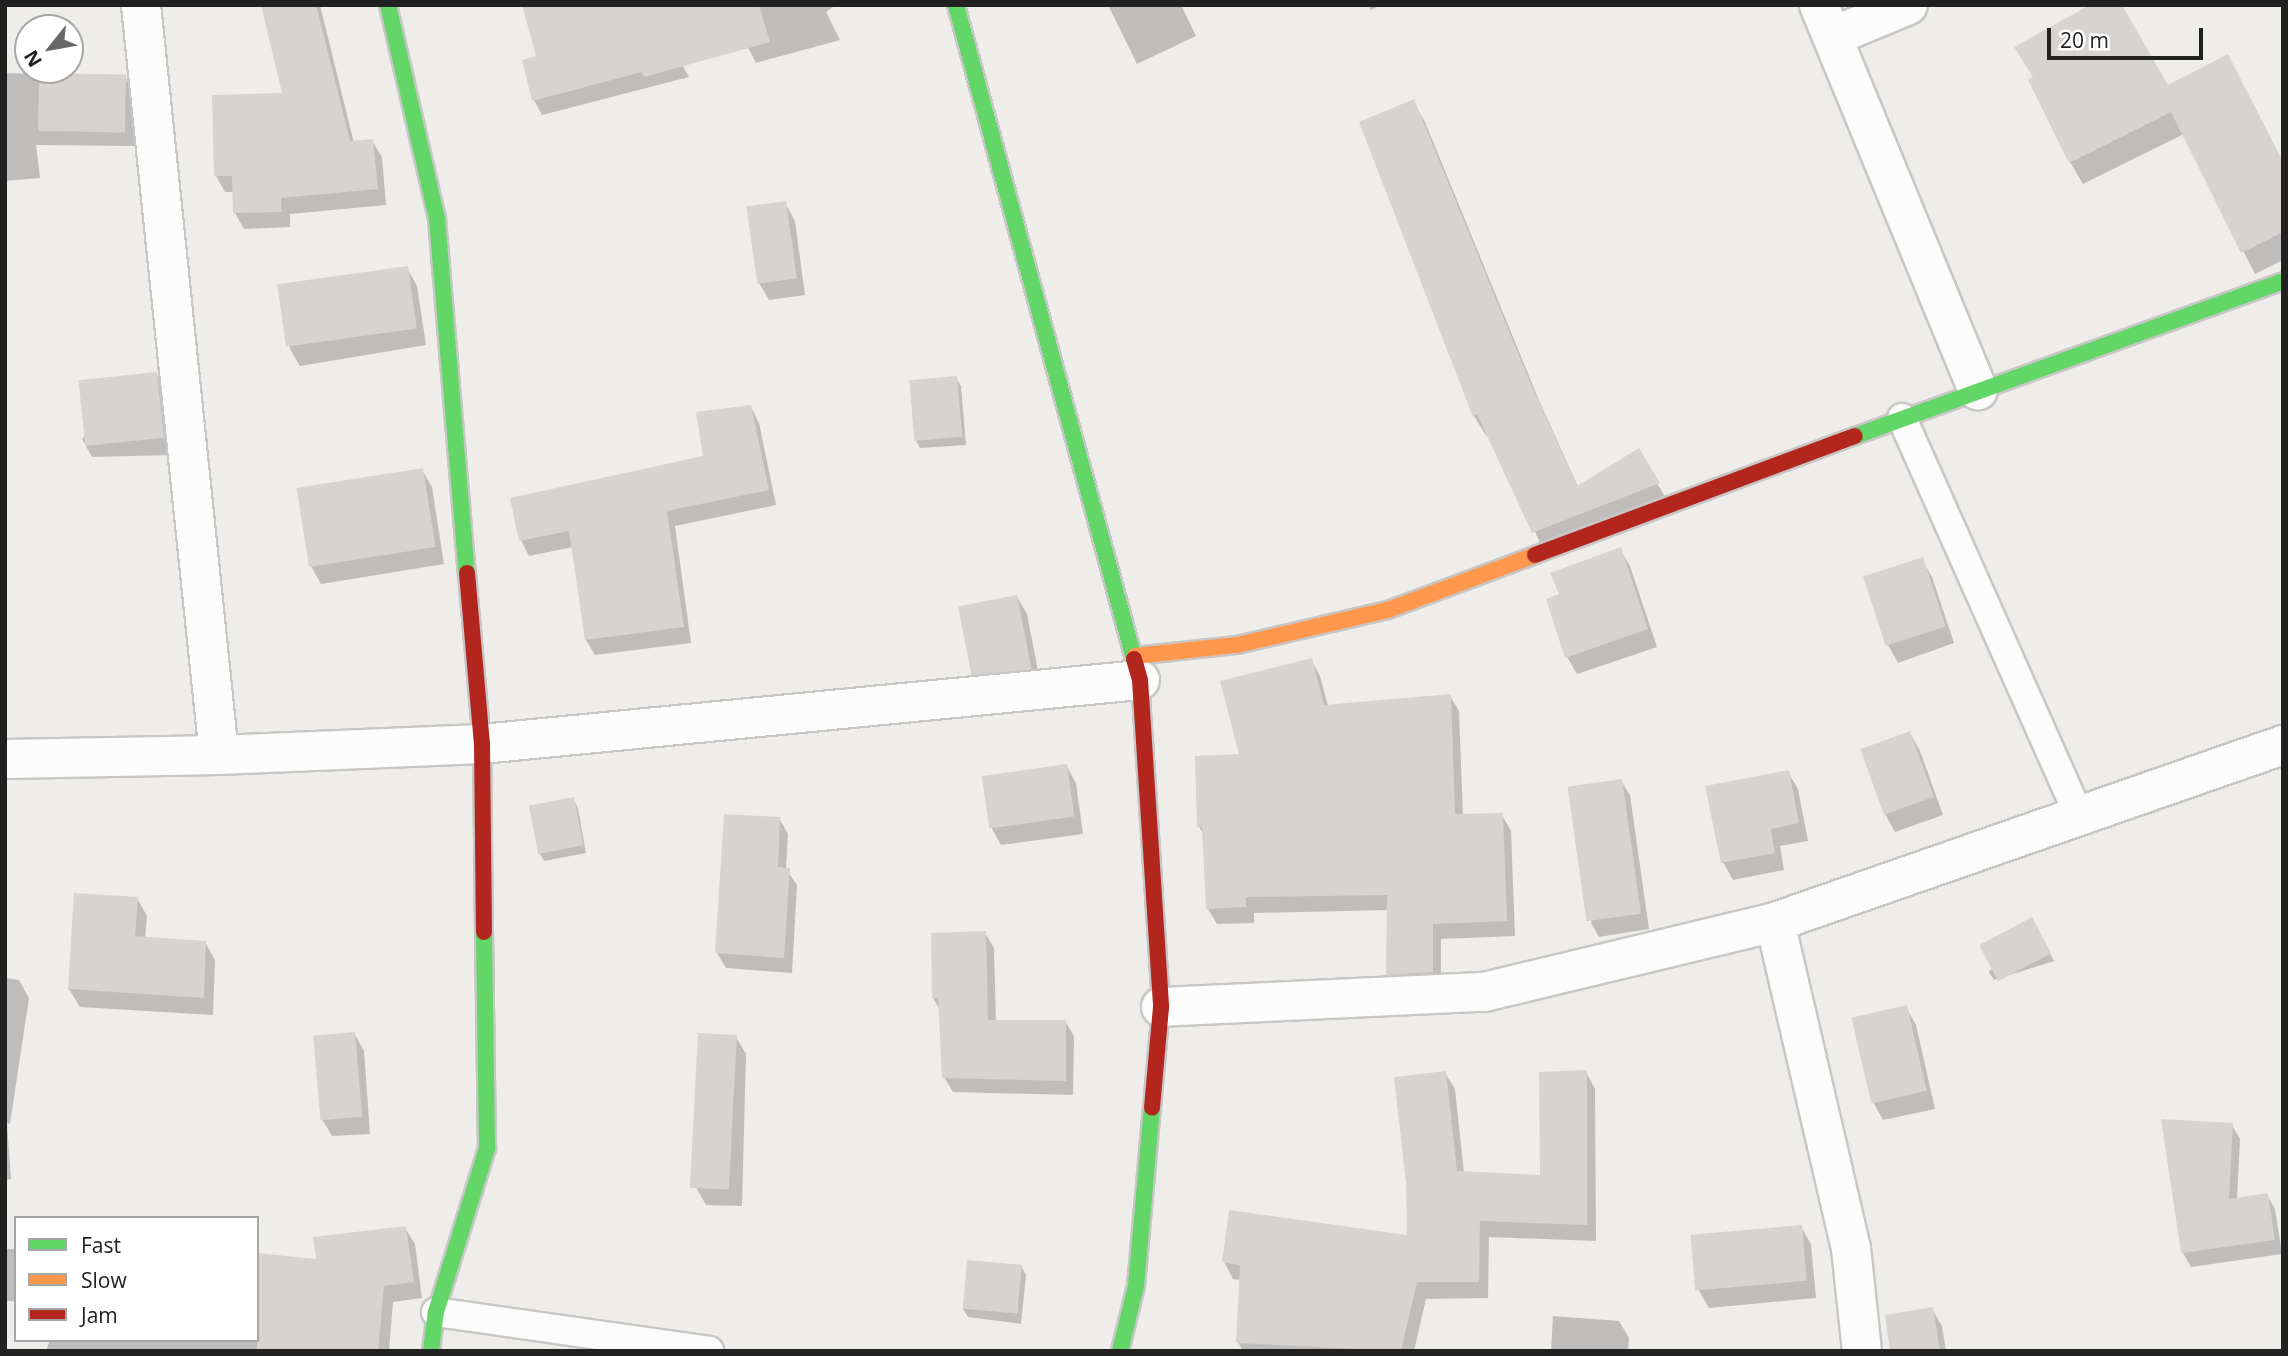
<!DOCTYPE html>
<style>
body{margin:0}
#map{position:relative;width:2288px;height:1356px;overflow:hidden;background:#efedea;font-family:"Open Sans",sans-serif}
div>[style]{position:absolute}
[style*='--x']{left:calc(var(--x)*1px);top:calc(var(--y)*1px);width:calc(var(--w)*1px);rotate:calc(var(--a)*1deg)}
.shadow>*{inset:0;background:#0003;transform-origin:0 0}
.building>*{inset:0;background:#d6d3d1;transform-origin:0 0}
.roads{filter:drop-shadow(2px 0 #c8c7c6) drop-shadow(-2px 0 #c8c7c6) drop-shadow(0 2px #c8c7c6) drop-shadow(0 -2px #c8c7c6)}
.lane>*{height:28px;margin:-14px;padding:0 14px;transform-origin:14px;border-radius:14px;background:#fdfcfc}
.street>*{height:38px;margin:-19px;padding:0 19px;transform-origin:19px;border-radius:19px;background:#fdfcfc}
.fast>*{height:16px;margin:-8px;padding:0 8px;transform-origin:8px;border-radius:8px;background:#63d668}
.slow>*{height:16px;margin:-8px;padding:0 8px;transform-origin:8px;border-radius:8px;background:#ff974d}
.jam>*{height:16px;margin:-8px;padding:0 8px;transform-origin:8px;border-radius:8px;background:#b3261e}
span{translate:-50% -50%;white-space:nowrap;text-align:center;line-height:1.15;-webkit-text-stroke:6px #fff;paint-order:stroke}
.frame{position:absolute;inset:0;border:7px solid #212121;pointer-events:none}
.legend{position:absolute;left:14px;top:1216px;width:245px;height:126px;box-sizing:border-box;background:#fff;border:2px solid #a6a6a6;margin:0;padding:9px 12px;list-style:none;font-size:21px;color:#212121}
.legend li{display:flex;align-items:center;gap:14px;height:35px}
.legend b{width:35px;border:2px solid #a6a6a6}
.north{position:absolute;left:14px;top:14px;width:70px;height:70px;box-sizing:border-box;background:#fff;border:2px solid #a6a6a6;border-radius:50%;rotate:239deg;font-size:19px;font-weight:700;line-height:28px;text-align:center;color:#212121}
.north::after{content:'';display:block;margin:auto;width:24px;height:32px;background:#696867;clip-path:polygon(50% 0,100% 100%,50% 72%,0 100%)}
.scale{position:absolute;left:2047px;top:28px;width:156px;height:32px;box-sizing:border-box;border:4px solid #212121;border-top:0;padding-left:9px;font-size:21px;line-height:24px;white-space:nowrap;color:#212121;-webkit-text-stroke:5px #fff;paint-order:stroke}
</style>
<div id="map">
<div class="shadow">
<div style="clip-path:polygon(263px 5px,320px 5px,354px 143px,372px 141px,382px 157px,386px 205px,290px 214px,290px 227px,244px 229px,235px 213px,234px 192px,225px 192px,216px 176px,284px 95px)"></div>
<div style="clip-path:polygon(648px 5px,689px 77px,542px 115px,534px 100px)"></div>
<div style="clip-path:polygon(726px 5px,836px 5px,826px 12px,840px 40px,756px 63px)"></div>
<div style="clip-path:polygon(1108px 5px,1181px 5px,1196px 36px,1137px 64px)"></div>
<div style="clip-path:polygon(1368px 5px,1380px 5px,1371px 10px)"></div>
<div style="clip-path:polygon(5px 73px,125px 77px,134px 91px,134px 146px,36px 145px,40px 178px,5px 181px)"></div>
<div style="clip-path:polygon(2167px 87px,2283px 161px,2283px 260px,2255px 274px,2184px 134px,2083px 184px,2070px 162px)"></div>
<div style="clip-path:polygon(1413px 102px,1425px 122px,1538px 398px,1578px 487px,1638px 451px,1670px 505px,1545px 553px,1489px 435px,1487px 437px,1474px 416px)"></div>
<div style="clip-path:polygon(785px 203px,795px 221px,805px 295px,769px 300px,759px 283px)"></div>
<div style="clip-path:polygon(407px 268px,417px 286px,426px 345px,300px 366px,290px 349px,280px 289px)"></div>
<div style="clip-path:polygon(156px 374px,166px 391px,173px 455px,92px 457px,82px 439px)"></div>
<div style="clip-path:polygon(956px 378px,961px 386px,966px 445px,920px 448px,915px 439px)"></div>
<div style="clip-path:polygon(751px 407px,759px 423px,776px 505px,675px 526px,691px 643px,595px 655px,586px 640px,573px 547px,529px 556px,521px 540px,705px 458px)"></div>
<div style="clip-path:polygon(422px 470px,432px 487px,444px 564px,321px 584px,311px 566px)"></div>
<div style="clip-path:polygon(1620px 549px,1630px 566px,1657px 647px,1577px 674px,1567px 657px,1562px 595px)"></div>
<div style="clip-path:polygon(1922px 560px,1932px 577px,1954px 643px,1898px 663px,1888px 645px)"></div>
<div style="clip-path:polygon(1017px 597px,1027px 614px,1041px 686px,983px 691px,972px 674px)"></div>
<div style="clip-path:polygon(1311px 660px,1320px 676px,1328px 706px,1450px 696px,1459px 711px,1463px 816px,1502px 815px,1511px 831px,1515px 936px,1441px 939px,1441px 988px,1397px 990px,1387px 974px,1388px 910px,1254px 913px,1254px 923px,1217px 924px,1208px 909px,1205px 836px,1199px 827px,1241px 756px)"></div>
<div style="clip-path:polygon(1910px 733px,1920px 751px,1943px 815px,1895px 832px,1885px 814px,1863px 751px)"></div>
<div style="clip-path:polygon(1066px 765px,1076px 783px,1083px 834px,1001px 845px,991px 827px)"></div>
<div style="clip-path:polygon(1788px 772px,1798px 789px,1808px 841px,1780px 846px,1784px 870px,1733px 880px,1723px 862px)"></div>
<div style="clip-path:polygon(1621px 781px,1630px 795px,1649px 929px,1599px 937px,1591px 923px)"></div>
<div style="clip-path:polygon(573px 799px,578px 808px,586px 853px,544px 861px,539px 852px)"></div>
<div style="clip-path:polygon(779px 818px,788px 834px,786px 869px,797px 885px,792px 973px,726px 968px,717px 953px)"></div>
<div style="clip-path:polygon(137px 898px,147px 916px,145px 938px,205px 942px,215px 960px,213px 1015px,80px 1007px,69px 989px)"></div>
<div style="clip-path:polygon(2032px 919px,2054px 961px,1994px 980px,1989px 972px)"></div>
<div style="clip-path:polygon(985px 933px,994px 948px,996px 1022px,1065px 1021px,1074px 1036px,1073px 1095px,953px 1092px,944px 1077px,940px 1010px,933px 998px)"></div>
<div style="clip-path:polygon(5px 978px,19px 980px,29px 998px,10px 1124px,7px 1123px,11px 1179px,5px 1180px)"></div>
<div style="clip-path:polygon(1906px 1007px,1916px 1025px,1935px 1109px,1883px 1120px,1873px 1102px)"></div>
<div style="clip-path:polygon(354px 1033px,364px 1051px,370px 1134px,332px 1136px,322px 1119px,315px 1036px)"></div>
<div style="clip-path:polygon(736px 1037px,746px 1054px,742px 1206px,706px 1205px,696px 1187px)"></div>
<div style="clip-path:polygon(1586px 1072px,1595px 1089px,1596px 1241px,1489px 1237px,1488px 1298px,1426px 1299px,1414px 1351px,1243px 1351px,1238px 1342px,1241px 1280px,1233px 1279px,1224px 1262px,1409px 1237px,1445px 1073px,1455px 1089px,1464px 1173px,1541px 1177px)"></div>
<div style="clip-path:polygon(2232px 1125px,2240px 1139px,2237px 1199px,2267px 1195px,2275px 1209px,2282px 1254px,2191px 1267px,2183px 1253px)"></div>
<div style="clip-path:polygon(1801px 1227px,1811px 1244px,1816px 1298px,1709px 1308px,1699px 1291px,1693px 1237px)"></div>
<div style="clip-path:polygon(405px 1228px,415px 1244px,422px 1298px,393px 1302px,389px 1351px,46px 1351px,50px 1340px,257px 1340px,318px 1261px)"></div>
<div style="left:5px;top:1249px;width:11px;height:52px"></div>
<div style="clip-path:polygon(1021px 1266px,1026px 1275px,1021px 1324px,968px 1317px,963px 1309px)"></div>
<div style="clip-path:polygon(1932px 1309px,1942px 1326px,1946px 1351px,1892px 1351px)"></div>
<div style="clip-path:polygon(1553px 1316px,1619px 1321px,1629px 1338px,1628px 1351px,1551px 1351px)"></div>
</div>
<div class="building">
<div style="clip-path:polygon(261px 5px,316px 5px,350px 141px,373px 139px,378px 189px,281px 198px,282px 212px,233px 213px,232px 176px,214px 176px,212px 95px,282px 93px)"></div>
<div style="clip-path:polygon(522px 5px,759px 5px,770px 42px,644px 77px,642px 72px,532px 101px,522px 60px,536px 56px)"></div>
<div style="clip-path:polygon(2090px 5px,2122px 5px,2168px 85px,2228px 54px,2283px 162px,2283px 232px,2241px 253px,2171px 112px,2069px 163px,2028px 80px,2033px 77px,2014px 47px)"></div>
<div style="left:39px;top:73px;width:87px;height:58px;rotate:1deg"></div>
<div style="clip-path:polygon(1414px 99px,1527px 375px,1577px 486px,1639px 448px,1660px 483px,1532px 533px,1477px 414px,1473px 417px,1359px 122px)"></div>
<div style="left:786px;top:201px;width:78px;height:40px;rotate:82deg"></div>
<div style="left:408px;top:266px;width:63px;height:132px;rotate:82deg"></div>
<div style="left:157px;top:372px;width:66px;height:79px;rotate:84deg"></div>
<div style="left:957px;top:376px;width:61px;height:48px;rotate:85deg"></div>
<div style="clip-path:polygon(751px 405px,769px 490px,667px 511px,684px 627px,585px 640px,569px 531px,519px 541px,510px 498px,703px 456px,696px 412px)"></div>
<div style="left:423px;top:468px;width:80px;height:128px;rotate:81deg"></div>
<div style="clip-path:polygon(1621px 547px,1648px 629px,1565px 658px,1546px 599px,1559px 594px,1550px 573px)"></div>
<div style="left:1923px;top:557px;width:73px;height:63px;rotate:72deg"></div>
<div style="left:1017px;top:595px;width:76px;height:60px;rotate:79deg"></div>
<div style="clip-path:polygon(1312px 658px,1324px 705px,1451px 694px,1455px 814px,1503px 813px,1507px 921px,1433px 924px,1433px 972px,1386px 975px,1387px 895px,1246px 897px,1246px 907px,1206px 909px,1202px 827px,1197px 827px,1195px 756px,1239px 754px,1220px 681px)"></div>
<div style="left:1910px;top:731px;width:70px;height:53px;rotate:70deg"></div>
<div style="left:1067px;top:764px;width:53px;height:86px;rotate:82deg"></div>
<div style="clip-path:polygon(1789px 770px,1799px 823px,1771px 829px,1775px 853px,1721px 863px,1705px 786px)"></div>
<div style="left:1622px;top:779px;width:136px;height:55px;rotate:82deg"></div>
<div style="left:574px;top:797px;width:49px;height:46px;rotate:79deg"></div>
<div style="clip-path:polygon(724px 814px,780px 817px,778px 867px,790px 868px,784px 958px,715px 953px)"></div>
<div style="clip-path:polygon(74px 893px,138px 897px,135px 936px,206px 941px,204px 998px,68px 989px)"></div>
<div style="left:2032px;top:917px;width:41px;height:60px;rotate:62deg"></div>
<div style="clip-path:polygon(986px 931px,988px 1020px,1066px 1020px,1066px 1081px,942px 1078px,938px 998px,932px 998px,931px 933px)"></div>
<div style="left:1907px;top:1005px;width:88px;height:57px;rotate:77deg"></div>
<div style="left:355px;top:1032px;width:85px;height:42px;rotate:85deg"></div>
<div style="left:698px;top:1033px;width:39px;height:155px;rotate:3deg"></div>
<div style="clip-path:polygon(1587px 1070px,1587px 1225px,1480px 1221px,1479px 1282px,1417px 1282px,1401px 1351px,1236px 1343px,1240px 1265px,1222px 1262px,1229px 1210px,1407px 1235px,1406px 1183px,1394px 1077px,1446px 1071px,1457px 1171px,1540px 1175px,1539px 1072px)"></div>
<div style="clip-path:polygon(2161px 1119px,2233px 1123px,2229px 1199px,2268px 1193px,2275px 1240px,2181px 1253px)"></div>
<div style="left:1802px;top:1225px;width:56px;height:112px;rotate:85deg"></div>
<div style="clip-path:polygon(406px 1226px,414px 1282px,384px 1286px,378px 1351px,257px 1351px,257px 1253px,316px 1259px,313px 1237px)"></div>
<div style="left:967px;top:1260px;width:55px;height:49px;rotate:5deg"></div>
<div style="clip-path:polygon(1933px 1307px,1940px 1351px,1890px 1351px,1885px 1315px)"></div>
</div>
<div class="roads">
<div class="lane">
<div style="--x:1902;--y:418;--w:436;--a:66"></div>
<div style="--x:436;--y:1312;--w:276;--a:8.1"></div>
</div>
<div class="street">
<div style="--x:141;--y:5;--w:754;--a:84.06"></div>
<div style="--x:1819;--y:5;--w:417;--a:67.6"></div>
<div style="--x:1834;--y:36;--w:80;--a:-22.7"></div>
<div style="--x:5;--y:759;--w:214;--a:-1.1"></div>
<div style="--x:219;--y:755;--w:263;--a:-2.4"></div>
<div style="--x:482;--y:744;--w:661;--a:-5.56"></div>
<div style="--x:1775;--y:922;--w:335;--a:76.9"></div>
<div style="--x:1851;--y:1248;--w:104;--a:83.9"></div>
<div style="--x:1161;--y:1007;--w:323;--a:-2.7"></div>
<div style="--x:1484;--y:992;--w:299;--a:-13.5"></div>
<div style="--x:1775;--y:922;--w:538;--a:-19.21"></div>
</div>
<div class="fast">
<div style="--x:388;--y:5;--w:220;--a:77.1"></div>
<div style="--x:437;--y:219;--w:355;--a:85.2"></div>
<div style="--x:956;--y:5;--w:678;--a:74.77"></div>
<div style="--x:1855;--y:436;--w:455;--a:-19.9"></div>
<div style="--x:431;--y:1351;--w:39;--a:-83"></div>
<div style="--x:436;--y:1312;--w:172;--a:-72.7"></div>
<div style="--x:487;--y:1148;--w:216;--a:-90.8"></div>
<div style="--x:1120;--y:1351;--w:67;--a:-76.2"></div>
<div style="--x:1136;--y:1286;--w:179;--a:-84.9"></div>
</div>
<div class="slow">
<div style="--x:1135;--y:656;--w:103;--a:-6.2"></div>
<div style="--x:1237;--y:645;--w:155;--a:-13.1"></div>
<div style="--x:1388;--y:610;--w:157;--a:-20.5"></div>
</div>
<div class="jam">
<div style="--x:1535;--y:555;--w:341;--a:-20.4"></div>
<div style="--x:467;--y:573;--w:172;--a:85"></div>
<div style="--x:482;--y:744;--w:188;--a:89.4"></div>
<div style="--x:1134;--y:659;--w:22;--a:74"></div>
<div style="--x:1140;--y:680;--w:328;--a:86.3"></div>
<div style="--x:1161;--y:1007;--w:101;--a:95.1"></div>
</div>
</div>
<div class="frame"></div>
<ul class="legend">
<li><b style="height:9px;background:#63d668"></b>Fast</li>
<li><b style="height:9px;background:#ff974d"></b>Slow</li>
<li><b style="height:9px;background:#b3261e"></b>Jam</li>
</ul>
<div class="north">N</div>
<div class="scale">20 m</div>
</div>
